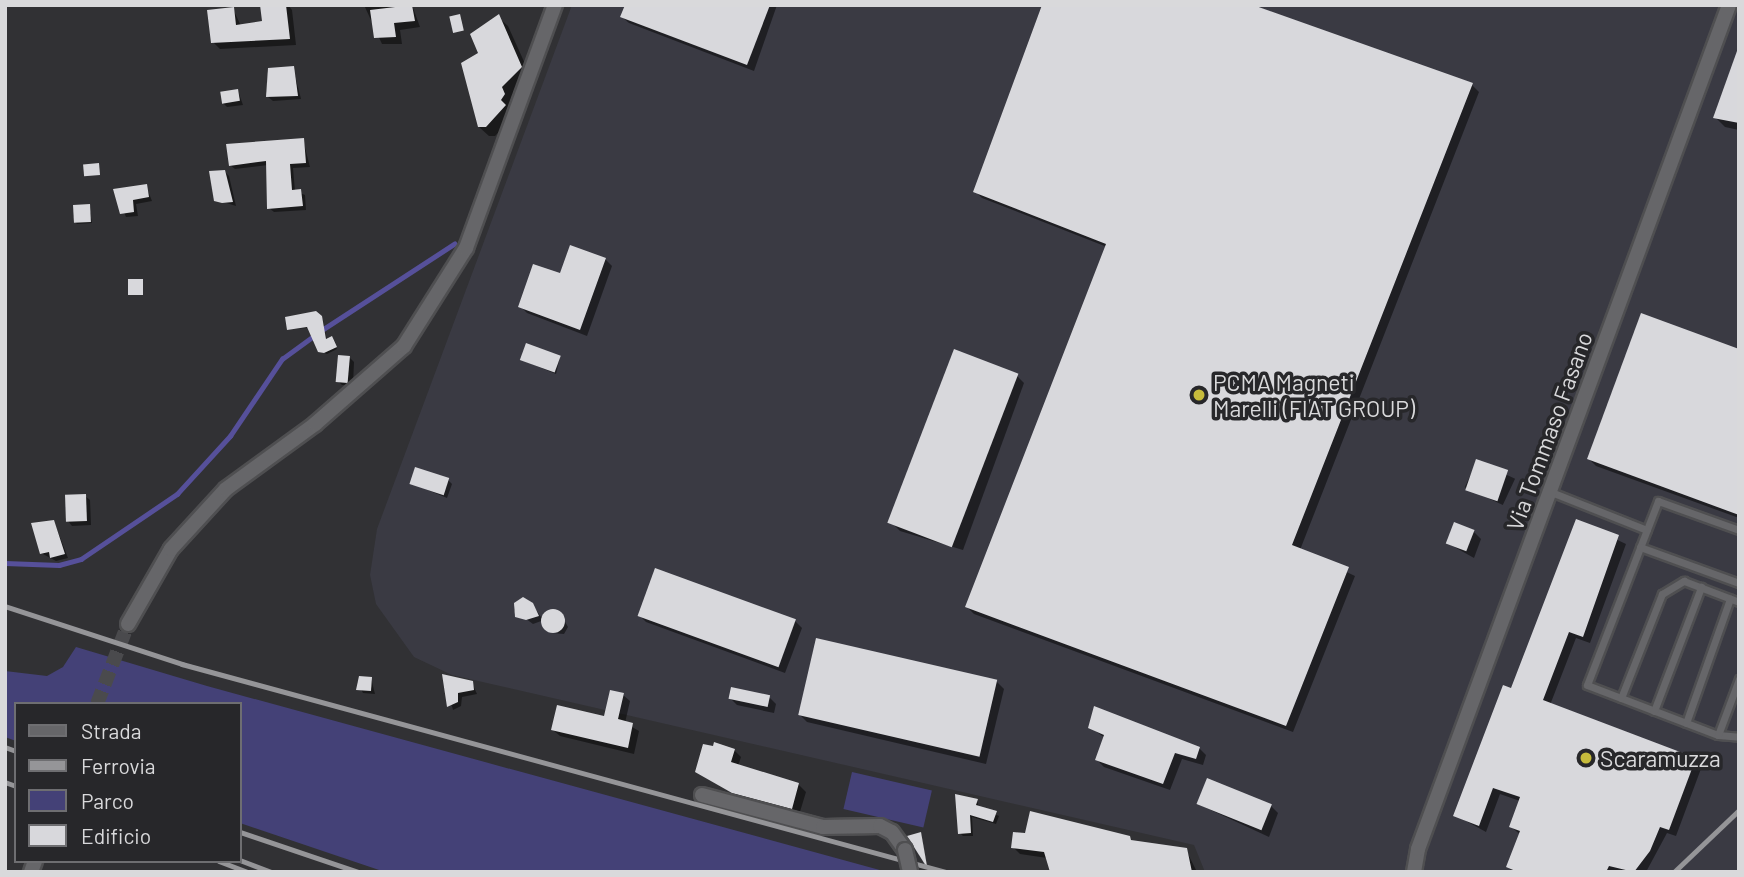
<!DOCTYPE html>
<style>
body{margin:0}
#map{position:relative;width:1744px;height:877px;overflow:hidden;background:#313134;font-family:Barlow,sans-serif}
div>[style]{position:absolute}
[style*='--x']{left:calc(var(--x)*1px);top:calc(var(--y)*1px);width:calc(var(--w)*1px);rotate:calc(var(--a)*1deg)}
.built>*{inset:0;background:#3a3a43}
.green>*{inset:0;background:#444177;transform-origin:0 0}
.shadow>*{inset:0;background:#0007;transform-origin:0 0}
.stream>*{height:4.5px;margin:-2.25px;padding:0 2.25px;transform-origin:2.25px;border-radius:2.25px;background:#56509a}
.building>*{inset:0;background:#d8d8dc;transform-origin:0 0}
.round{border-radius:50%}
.street-tunnel>*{height:14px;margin-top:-7px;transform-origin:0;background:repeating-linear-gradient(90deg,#4a4a4d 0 14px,transparent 0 21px)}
.roads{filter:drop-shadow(2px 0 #4f4f51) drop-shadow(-2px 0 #4f4f51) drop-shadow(0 2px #4f4f51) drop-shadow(0 -2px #4f4f51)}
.lane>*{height:7px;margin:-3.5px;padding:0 3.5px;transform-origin:3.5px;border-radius:3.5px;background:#666669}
.street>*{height:14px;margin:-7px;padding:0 7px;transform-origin:7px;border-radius:7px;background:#666669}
.rail>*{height:4.5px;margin:-2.25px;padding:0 2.25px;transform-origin:2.25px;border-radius:2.25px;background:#959598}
.bridges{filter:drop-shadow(2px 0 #4f4f51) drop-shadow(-2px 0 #4f4f51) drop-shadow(0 2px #4f4f51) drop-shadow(0 -2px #4f4f51)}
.street-bridge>*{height:14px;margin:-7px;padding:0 7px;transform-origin:7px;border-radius:7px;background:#666669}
.dots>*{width:19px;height:19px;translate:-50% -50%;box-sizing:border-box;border:4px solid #27272a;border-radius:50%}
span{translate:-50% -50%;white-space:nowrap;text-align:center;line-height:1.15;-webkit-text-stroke:7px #27272a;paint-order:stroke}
.poi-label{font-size:23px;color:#d9d9db}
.left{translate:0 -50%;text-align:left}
.street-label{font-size:23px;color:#d9d9db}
.frame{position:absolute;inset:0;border:7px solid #d9d9db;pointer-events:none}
.legend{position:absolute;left:14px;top:702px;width:228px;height:161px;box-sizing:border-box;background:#27272a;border:2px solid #6e6e71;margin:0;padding:9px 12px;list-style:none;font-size:21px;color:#d9d9db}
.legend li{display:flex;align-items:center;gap:14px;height:35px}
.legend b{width:35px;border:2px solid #6e6e71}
</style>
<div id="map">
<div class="built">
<div style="clip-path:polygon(572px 5px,1739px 5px,1739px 872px,1205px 872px,1194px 845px,452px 675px,414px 657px,376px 604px,370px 575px,377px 529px)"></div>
</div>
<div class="green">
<div style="clip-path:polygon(76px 647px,207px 686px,887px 872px,385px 872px,240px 823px,240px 704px,16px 704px,16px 741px,5px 737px,5px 671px,47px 676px,63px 667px)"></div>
<div style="left:852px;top:772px;width:82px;height:38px;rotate:13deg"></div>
</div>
<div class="shadow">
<div style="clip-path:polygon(262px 5px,288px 5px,292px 10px,296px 45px,220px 49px,213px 42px,233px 9px,241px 26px,264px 23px)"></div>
<div style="clip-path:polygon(364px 5px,412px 5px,420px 27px,400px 30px,402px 44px,382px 44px)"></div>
<div style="clip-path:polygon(626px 5px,777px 5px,754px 71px,629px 23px,622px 17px)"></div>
<div style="clip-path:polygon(498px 17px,508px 26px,531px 77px,511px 98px,515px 115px,495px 136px,489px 136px,479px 127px,480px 54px)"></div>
<div style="clip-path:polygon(1739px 52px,1739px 130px,1725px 127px,1715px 117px)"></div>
<div style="clip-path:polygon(293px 68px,301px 99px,273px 101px,268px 97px)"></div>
<div style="clip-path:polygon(1472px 85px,1479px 92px,1300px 550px,1355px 576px,1293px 732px,974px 614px,967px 607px,1107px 247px,982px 198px,975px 191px)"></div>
<div style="clip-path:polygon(238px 91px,243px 105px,227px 107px,223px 103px)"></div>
<div style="clip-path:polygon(303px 140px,310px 167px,293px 168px,295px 191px,305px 195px,306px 210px,274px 212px,269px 208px,268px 165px,235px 169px,230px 165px)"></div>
<div style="clip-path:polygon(224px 171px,229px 176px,236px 206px,217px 200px)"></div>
<div style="clip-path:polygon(146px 186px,152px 201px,136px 204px,138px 216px,126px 217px,115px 191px)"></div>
<div style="clip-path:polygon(89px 206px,92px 223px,77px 224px,75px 222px)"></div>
<div style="clip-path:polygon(605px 259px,612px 266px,587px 336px,527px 313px,520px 306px)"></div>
<div style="clip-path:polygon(315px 313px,323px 320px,327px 341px,333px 340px,337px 349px,327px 354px,319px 351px,309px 328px,289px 329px)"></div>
<div style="clip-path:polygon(1739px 351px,1739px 518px,1596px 466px,1589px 459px)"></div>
<div style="clip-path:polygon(560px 357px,556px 374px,522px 360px)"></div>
<div style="clip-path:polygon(350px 358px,354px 362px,353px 385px,342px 385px,338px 381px)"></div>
<div style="clip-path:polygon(1017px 376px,1024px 383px,963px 550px,900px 531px,893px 524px)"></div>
<div style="left:1477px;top:461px;width:42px;height:29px;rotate:25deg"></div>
<div style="clip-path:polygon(448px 480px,452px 484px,447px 498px,411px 483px)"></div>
<div style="clip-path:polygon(85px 496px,90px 500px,91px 525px,72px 526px,68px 521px)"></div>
<div style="clip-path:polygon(1577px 521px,1626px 544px,1590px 643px,1576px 638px,1550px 705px,1695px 759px,1702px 766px,1676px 836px,1667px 833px,1646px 872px,1513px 872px,1508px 867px,1521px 835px,1511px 827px,1520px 801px,1500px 794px,1486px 832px,1455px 815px,1512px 690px)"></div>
<div style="clip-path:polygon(54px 522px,68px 558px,56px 561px,41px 553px)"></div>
<div style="clip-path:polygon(1474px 532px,1481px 539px,1474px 558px,1449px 544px)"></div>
<div style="clip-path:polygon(517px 602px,532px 604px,541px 617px,560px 613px,568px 627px,564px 634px,552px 633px,544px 620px,533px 624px,514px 610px)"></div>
<div style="clip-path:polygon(639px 615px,795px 621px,802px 628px,785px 673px,646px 622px)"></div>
<div style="clip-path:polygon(444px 676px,472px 683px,477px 694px,462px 697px,461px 706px,453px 710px)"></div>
<div style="clip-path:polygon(371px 678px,375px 694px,363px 693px,357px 682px)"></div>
<div style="clip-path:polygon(997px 682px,1004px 689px,986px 764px,807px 722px,800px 715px)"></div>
<div style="clip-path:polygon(623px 695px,630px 701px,625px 723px,639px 731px,634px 754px,560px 736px,553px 730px,605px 718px)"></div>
<div style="clip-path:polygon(769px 697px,776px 704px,774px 713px,737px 705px,730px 698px)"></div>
<div style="clip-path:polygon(1090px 727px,1199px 748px,1206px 755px,1203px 765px,1182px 759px,1170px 790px,1104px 767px,1097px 760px,1105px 738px)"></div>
<div style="clip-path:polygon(734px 750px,741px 757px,738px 766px,799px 785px,806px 792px,799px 815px,746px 801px,697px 772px)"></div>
<div style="clip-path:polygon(977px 801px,979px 807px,999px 816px,996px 824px,972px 817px,973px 836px,963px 836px,960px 833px)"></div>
<div style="clip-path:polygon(1200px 805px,1271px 806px,1278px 813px,1269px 837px)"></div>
<div style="clip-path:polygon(1129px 837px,1134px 843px,1186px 850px,1197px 872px,1052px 872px,1047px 858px,1020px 854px,1013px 847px)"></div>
</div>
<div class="stream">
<div style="--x:322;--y:330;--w:158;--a:-33.1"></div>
<div style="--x:5;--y:563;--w:54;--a:2.1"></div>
<div style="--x:59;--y:565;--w:23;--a:-15"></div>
<div style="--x:81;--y:559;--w:116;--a:-34.1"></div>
<div style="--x:177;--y:494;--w:79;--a:-47.6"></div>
<div style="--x:230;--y:436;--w:93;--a:-56"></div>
<div style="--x:282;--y:359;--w:41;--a:-36"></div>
</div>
<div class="building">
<div style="clip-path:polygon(260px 5px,286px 5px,290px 39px,211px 43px,207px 10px,234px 7px,236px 25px,262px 21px)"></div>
<div style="clip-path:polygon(412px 5px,415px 21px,394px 23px,396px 37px,374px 38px,370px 10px)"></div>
<div style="clip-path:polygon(625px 5px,770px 5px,747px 65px,620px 17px)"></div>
<div style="clip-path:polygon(1042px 5px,1253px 5px,1473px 83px,1292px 545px,1349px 567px,1286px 726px,965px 607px,1106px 244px,973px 192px)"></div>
<div style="left:460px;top:14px;width:17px;height:11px;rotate:77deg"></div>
<div style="clip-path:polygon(499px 14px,522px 67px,502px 87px,505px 94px,501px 100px,506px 105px,486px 127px,478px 127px,461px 63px,478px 53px,470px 34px)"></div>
<div style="clip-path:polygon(1737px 51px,1739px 52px,1739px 123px,1713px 118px)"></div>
<div style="clip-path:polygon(294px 66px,298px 96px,266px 97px,268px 68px)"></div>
<div style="left:238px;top:89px;width:12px;height:18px;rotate:81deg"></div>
<div style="clip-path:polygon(304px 138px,306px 163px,290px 164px,292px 190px,301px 189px,303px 206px,267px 209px,266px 161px,229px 166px,226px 144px)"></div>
<div style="left:99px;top:163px;width:12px;height:16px;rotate:85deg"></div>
<div style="clip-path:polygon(225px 170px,233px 202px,222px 203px,214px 201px,209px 171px)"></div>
<div style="clip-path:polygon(147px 184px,149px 197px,133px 200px,134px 212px,120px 214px,113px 189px)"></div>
<div style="left:90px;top:204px;width:18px;height:17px;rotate:87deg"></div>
<div style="clip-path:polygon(570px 245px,606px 258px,580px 330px,518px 307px,533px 264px,560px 273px)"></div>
<div style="left:128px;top:279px;width:15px;height:16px"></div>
<div style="clip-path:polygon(316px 311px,322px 316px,326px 339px,332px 336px,337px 347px,324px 353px,318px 352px,307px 327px,287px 330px,285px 317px)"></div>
<div style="clip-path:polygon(1641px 313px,1739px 349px,1739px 515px,1587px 459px)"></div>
<div style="left:526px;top:343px;width:37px;height:18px;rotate:20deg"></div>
<div style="left:954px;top:349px;width:69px;height:186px;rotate:21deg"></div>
<div style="left:338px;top:355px;width:12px;height:27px;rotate:5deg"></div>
<div style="left:1476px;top:459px;width:34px;height:33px;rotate:19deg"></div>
<div style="left:415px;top:467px;width:36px;height:18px;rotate:18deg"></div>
<div style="left:86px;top:494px;width:27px;height:21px;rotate:88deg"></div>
<div style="clip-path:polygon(1576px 519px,1619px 535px,1583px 637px,1569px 632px,1543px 700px,1696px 758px,1669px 830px,1660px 827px,1650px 851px,1634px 872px,1609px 866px,1606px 872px,1518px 872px,1506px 867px,1520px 831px,1509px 827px,1520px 797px,1493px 788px,1479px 826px,1453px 816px,1503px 685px,1511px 688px)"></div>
<div style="clip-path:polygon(54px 520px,65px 554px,50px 558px,49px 552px,40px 554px,31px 523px)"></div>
<div style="left:1454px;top:522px;width:22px;height:23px;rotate:21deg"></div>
<div style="left:655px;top:568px;width:150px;height:51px;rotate:20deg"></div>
<div style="clip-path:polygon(523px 597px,533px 603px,539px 616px,526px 620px,515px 617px,514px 603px)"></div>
<div class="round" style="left:541px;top:609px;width:24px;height:24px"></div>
<div style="left:816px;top:638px;width:186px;height:79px;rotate:13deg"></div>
<div style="clip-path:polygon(442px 674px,473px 681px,474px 690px,458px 693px,458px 702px,447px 707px)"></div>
<div style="clip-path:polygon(359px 676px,372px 677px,371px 691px,356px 690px)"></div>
<div style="left:731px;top:687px;width:40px;height:12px;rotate:12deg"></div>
<div style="clip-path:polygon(610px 690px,624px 693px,618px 719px,633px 723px,628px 748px,551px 730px,557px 705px,604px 716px)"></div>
<div style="clip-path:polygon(1094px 706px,1200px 747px,1196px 759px,1175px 753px,1163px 784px,1095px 760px,1104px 735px,1088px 728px)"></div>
<div style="clip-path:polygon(714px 742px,735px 749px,731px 762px,799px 783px,792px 809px,732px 793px,695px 772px,703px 744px,713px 746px)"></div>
<div style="left:1207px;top:778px;width:70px;height:28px;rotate:22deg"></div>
<div style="clip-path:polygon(955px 794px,978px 799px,976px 805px,997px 811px,993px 822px,970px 815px,971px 833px,958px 834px)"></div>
<div style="clip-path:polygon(1030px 811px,1130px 836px,1131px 840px,1187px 848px,1192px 872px,1050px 872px,1044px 852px,1011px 848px,1013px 832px,1025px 833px)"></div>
<div style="clip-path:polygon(921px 832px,927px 866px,926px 866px,907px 836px)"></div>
</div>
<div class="street-tunnel">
<div style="--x:97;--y:704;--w:86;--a:-68.8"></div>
</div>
<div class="roads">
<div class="lane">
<div style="--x:1551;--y:492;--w:103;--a:21.6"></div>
<div style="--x:1739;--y:530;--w:86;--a:-160.3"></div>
<div style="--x:1658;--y:501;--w:197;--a:111.1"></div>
<div style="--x:1587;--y:685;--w:140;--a:20.9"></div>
<div style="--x:1718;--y:735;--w:21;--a:5"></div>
<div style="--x:1640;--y:547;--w:105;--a:20"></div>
<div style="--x:1621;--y:698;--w:112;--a:-68.5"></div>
<div style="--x:1662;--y:594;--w:26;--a:-31"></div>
<div style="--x:1684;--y:581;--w:59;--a:20.9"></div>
<div style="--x:1654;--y:711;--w:133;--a:-69.2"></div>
<div style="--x:1686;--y:723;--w:132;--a:-70.5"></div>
<div style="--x:1718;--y:735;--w:60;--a:-69.4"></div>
</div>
<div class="street">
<div style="--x:128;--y:624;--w:86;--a:-60.2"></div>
<div style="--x:171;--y:549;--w:81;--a:-47.5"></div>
<div style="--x:226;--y:489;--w:110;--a:-36.1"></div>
<div style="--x:315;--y:424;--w:118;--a:-41.2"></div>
<div style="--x:404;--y:346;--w:116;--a:-57.7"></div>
<div style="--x:466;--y:248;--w:259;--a:-69.9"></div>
<div style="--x:702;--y:795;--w:125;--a:14.8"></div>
<div style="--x:823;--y:827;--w:57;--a:-1"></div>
<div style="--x:880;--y:826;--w:13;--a:27"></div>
<div style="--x:892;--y:832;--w:22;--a:54"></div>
<div style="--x:31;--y:872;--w:12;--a:-70"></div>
<div style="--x:1414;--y:872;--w:23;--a:-80"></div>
<div style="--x:1418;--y:849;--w:899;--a:-69.77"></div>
</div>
</div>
<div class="rail">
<div style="--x:5;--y:606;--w:186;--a:18.1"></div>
<div style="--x:182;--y:664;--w:792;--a:15.23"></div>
<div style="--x:5;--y:747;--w:12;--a:20"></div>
<div style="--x:5;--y:782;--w:12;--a:20"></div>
<div style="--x:240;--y:832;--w:125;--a:18.7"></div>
<div style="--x:240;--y:860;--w:34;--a:21"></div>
<div style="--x:219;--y:861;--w:31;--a:21"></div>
<div style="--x:1674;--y:872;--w:90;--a:-43.6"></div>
</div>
<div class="bridges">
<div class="street-bridge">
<div style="--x:905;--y:850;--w:23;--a:77"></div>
</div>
</div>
<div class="dots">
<div style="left:1199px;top:395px;background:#c6bb3c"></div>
<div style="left:1586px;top:758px;background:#c6bb3c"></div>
</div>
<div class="poi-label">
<span class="left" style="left:1213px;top:395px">PCMA Magneti<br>Marelli (FIAT GROUP)</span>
<span class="left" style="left:1600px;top:758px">Scaramuzza</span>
</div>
<div class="street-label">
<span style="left:1549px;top:431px;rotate:-70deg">Via Tommaso Fasano</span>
</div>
<div class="frame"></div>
<ul class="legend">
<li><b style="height:9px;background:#666669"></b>Strada</li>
<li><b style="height:9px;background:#959598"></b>Ferrovia</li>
<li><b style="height:19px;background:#444177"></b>Parco</li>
<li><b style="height:19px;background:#d8d8dc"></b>Edificio</li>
</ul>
</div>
